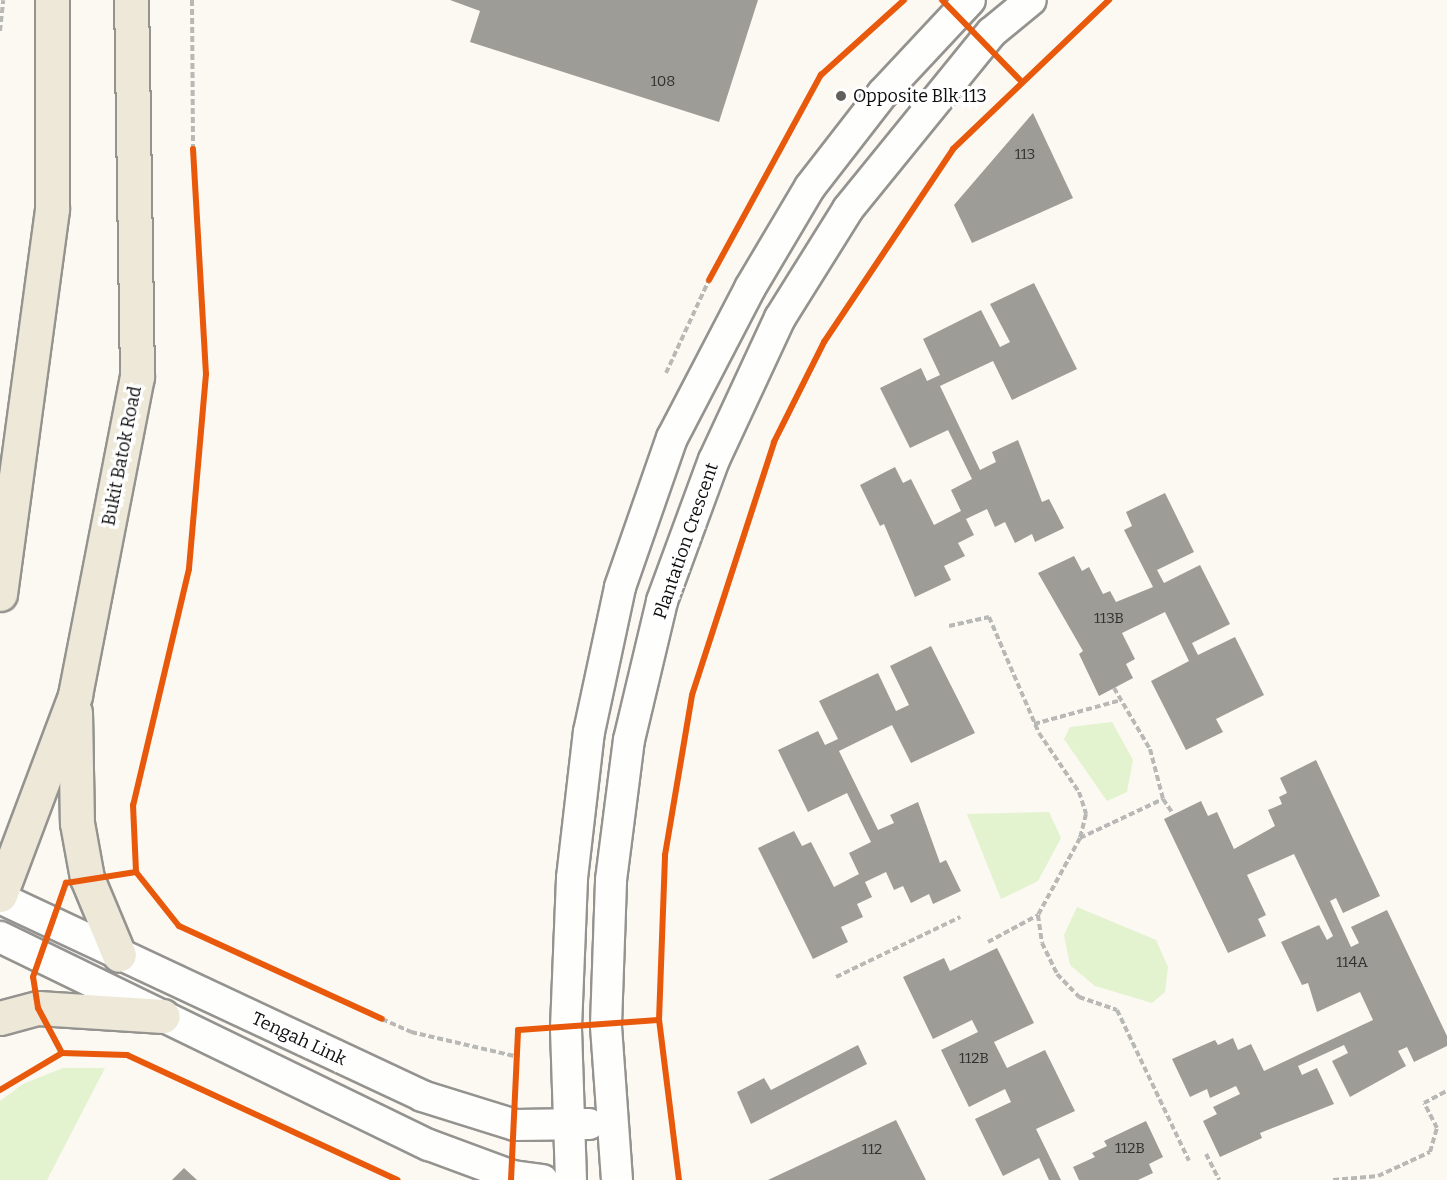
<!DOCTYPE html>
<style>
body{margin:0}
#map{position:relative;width:1447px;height:1180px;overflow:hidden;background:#fbf9f1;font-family:Bitter,serif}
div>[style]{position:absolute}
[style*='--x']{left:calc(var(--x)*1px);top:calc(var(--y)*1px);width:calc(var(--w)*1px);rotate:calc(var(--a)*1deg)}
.green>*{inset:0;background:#e3f2cf}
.building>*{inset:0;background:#9e9c97}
.path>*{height:4px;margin-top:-2px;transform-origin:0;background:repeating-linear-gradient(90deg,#b8b8b6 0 6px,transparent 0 9px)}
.roads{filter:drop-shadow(2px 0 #949390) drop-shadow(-2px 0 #949390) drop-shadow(0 2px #949390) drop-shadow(0 -2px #949390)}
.street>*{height:30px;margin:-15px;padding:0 15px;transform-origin:15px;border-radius:15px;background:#fefefd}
.primary>*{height:33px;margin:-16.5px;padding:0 16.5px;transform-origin:16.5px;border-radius:16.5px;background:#ede8d8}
.cycleway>*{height:6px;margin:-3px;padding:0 3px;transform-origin:3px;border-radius:3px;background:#e8590c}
.dots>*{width:16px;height:16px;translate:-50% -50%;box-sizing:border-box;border:3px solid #fff;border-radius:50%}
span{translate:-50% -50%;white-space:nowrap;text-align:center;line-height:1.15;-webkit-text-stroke:6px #fff;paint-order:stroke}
.number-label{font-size:15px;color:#313130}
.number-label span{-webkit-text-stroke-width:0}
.poi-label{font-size:18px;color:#0d0d0d}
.left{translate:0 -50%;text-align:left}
.street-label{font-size:18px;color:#0d0d0d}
</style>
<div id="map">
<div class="green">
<div style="clip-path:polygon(1112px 722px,1133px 760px,1127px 792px,1107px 801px,1064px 739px,1070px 727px)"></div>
<div style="clip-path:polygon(1049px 812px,1061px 838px,1038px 881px,1001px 899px,967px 814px)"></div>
<div style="clip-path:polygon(1077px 907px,1156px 940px,1168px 967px,1165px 992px,1152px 1003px,1095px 986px,1070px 965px,1064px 935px)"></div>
<div style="clip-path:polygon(63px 1068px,105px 1068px,47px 1180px,0 1180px,0 1101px,23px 1084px)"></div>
</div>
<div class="building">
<div style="clip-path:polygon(450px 0,758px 0,719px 122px,470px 42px,480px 11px)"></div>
<div style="clip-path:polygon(1033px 113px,1073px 198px,972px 243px,954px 205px)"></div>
<div style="clip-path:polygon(1034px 283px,1077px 369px,1012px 400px,993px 361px,940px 386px,980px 470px,996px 462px,992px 452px,1018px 440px,1042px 502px,1049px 499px,1064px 528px,1035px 542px,1032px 534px,1015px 543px,1005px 522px,995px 527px,987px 509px,966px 519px,974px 535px,958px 543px,965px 556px,944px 566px,951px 580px,915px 597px,884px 524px,880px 526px,860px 485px,895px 467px,903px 483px,911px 479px,934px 525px,961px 511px,951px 490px,972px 479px,948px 430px,910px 448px,880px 388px,921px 368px,927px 381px,940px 375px,923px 339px,981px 310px,1000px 347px,1010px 342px,990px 304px)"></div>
<div style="clip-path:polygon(1165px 493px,1194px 552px,1157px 570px,1164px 583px,1200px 565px,1230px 624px,1192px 643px,1198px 655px,1235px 637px,1264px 695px,1216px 719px,1223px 732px,1186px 750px,1151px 681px,1189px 661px,1165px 612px,1122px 633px,1135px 659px,1126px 664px,1133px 678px,1099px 696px,1079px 654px,1083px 651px,1038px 573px,1074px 556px,1082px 571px,1089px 567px,1103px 594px,1110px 591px,1116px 602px,1153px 587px,1124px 530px,1132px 526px,1126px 512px)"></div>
<div style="clip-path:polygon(931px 646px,975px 733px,911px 763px,892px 725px,839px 751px,878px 830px,894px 823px,890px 815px,918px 802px,940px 863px,946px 860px,961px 891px,933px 904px,929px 894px,911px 903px,903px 886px,894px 890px,886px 872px,865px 882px,872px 897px,857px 904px,863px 917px,841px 927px,848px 942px,813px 959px,758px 848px,794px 831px,802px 846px,811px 842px,834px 887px,859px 874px,849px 853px,871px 842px,847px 793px,808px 812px,778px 750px,818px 731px,825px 745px,838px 739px,819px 701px,878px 673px,896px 711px,909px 705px,890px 666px)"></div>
<div style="clip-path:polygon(1316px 760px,1380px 896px,1343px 913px,1336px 898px,1330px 901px,1351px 947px,1359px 943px,1351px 927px,1387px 910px,1447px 1036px,1447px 1046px,1414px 1062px,1407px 1047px,1398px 1051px,1406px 1066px,1350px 1097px,1332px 1061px,1348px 1053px,1344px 1045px,1298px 1066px,1302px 1075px,1317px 1068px,1334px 1104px,1260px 1133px,1262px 1138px,1220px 1157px,1203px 1121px,1217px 1114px,1213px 1107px,1240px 1094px,1236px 1086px,1210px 1098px,1207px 1089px,1190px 1097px,1172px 1059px,1215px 1040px,1218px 1045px,1233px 1038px,1238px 1050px,1251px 1044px,1264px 1071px,1373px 1020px,1360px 992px,1317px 1012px,1308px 983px,1302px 985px,1281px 942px,1319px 925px,1327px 940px,1333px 936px,1294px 854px,1247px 875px,1266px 915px,1258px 919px,1266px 936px,1228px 953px,1164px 819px,1201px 801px,1208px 816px,1217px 812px,1234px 849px,1275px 826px,1268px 810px,1282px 804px,1279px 797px,1287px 793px,1280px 778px)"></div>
<div style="clip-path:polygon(997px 948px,1034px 1023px,994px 1042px,1007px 1068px,1045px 1050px,1075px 1111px,1036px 1129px,1061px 1180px,1049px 1180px,1039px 1158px,1003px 1176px,975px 1119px,1011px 1102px,1005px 1089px,969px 1107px,941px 1050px,978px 1032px,972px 1020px,933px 1039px,903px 977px,944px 958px,950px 971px)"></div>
<div style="clip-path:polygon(858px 1045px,867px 1064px,751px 1124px,737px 1092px,764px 1078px,771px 1090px)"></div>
<div style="clip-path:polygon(896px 1120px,926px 1180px,768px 1180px)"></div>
<div style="clip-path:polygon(1146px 1121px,1163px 1157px,1149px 1164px,1153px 1173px,1138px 1180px,1079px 1180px,1073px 1167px,1095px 1157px,1092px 1153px,1107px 1146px,1104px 1141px)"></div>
<div style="clip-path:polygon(184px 1168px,197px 1180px,172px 1180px)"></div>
</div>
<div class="path">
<div style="--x:192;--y:0;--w:149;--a:89.6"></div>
<div style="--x:0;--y:31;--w:31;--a:-84"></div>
<div style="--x:666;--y:373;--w:102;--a:-65.2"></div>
<div style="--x:949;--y:626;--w:41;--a:-12.7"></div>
<div style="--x:989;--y:617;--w:126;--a:66.7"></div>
<div style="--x:1039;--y:733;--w:71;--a:55.9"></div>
<div style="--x:1079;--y:792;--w:23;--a:72"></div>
<div style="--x:1086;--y:814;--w:25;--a:104"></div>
<div style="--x:1080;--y:838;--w:88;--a:118.6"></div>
<div style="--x:1038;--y:915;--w:28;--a:82"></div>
<div style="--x:1042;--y:943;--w:34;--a:64"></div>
<div style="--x:1057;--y:974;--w:32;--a:46"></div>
<div style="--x:1079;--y:997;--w:40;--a:18.9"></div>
<div style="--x:1117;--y:1010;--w:167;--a:64.5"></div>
<div style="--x:1114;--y:688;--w:71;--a:59.5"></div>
<div style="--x:1150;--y:749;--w:52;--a:75.4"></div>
<div style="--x:1163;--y:799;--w:18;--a:56"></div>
<div style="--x:1034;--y:724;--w:90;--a:-15.4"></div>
<div style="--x:1080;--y:838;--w:92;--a:-25.2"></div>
<div style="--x:988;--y:942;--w:57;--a:-28.4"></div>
<div style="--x:836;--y:977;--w:138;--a:-25.8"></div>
<div style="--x:382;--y:1019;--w:32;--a:24"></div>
<div style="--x:411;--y:1032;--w:106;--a:13.1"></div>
<div style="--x:1206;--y:1154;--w:29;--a:63"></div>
<div style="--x:1333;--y:1180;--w:45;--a:-5.1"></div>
<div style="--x:1378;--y:1176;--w:57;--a:-24.8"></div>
<div style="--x:1430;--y:1152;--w:25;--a:-74"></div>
<div style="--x:1437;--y:1128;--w:28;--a:-117"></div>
<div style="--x:1424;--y:1103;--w:26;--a:-28"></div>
</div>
<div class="roads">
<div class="street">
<div style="--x:0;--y:898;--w:466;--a:25.1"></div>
<div style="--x:422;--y:1096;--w:97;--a:17.3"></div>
<div style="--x:515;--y:1125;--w:74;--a:-0.8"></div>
<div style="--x:0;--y:937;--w:477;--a:25.9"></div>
<div style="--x:429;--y:1145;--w:90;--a:20.3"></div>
<div style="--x:513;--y:1176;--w:30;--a:8"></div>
<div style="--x:571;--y:1180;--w:152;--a:-91.9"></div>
<div style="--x:566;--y:1028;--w:150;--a:-87.7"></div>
<div style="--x:572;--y:878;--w:147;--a:-83.4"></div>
<div style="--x:589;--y:732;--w:148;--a:-77.9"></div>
<div style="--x:620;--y:587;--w:158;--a:-70.8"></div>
<div style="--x:672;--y:438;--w:169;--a:-62.5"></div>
<div style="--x:750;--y:288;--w:117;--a:-59.3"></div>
<div style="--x:810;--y:187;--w:119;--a:-52.2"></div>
<div style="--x:883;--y:93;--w:127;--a:-46.9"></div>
<div style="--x:617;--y:1180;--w:155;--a:-94.1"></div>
<div style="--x:606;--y:1025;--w:145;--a:-88"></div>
<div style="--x:611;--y:880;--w:141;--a:-82.7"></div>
<div style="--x:629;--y:740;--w:143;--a:-76.6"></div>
<div style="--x:662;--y:601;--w:150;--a:-69.8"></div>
<div style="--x:714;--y:460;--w:157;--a:-65.1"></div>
<div style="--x:780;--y:318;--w:128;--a:-58"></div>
<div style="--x:848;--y:209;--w:228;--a:-50.9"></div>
<div style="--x:992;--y:32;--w:50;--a:-39.4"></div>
</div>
<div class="primary">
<div style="--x:0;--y:594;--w:388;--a:-82.3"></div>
<div style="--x:52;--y:209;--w:209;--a:-90"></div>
<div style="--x:75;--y:712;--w:111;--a:89"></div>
<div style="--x:77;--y:823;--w:56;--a:79.7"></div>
<div style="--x:87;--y:878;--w:83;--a:67.4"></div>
<div style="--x:0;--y:895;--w:214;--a:-69.4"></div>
<div style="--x:75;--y:695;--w:324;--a:-79"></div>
<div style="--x:137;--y:377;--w:377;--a:-90.9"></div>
<div style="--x:0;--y:1018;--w:39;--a:-15"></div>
<div style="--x:38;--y:1008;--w:125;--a:3.7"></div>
</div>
</div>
<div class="cycleway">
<div style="--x:942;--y:0;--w:112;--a:45.7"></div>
<div style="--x:193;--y:149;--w:225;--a:86.7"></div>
<div style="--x:206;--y:374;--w:196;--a:95"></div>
<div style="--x:189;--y:569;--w:243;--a:103.3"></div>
<div style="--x:133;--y:805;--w:67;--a:87.4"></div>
<div style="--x:136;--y:872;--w:69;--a:51.5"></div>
<div style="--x:179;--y:926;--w:223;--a:24.6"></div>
<div style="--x:709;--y:280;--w:234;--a:-61.4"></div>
<div style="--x:821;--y:75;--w:112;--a:-42.1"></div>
<div style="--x:62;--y:1053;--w:51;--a:-118.1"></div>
<div style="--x:38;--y:1008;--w:31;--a:-99"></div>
<div style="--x:33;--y:977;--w:100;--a:-70.7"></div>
<div style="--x:66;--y:883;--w:71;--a:-8.9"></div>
<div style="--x:0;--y:1090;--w:72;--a:-30.8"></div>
<div style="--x:62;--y:1053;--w:65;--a:1.8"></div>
<div style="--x:127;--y:1055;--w:298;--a:24.8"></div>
<div style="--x:511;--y:1180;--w:150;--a:-87.3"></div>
<div style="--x:518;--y:1030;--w:141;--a:-4.1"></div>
<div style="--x:679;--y:1180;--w:161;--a:-97.1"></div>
<div style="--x:659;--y:1020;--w:165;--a:-87.9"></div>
<div style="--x:665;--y:855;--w:162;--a:-80.4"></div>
<div style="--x:692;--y:695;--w:266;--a:-72"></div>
<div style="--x:774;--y:442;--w:112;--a:-63.4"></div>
<div style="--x:824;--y:342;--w:232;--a:-56.2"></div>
<div style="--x:953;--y:149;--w:216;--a:-43.7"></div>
</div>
<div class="dots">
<div style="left:841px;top:96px;background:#60605d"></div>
</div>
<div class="number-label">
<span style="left:663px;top:82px">108</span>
<span style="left:1025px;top:155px">113</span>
<span style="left:1109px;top:619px">113B</span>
<span style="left:1352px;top:963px">114A</span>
<span style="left:974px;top:1059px">112B</span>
<span style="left:1130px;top:1149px">112B</span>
<span style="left:872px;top:1150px">112</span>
</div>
<div class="poi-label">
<span class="left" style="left:853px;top:96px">Opposite Blk 113</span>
</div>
<div class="street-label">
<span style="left:122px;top:456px;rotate:-79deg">Bukit Batok Road</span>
<span style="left:686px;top:541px;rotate:-71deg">Plantation Crescent</span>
<span style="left:299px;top:1039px;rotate:25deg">Tengah Link</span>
</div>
</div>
